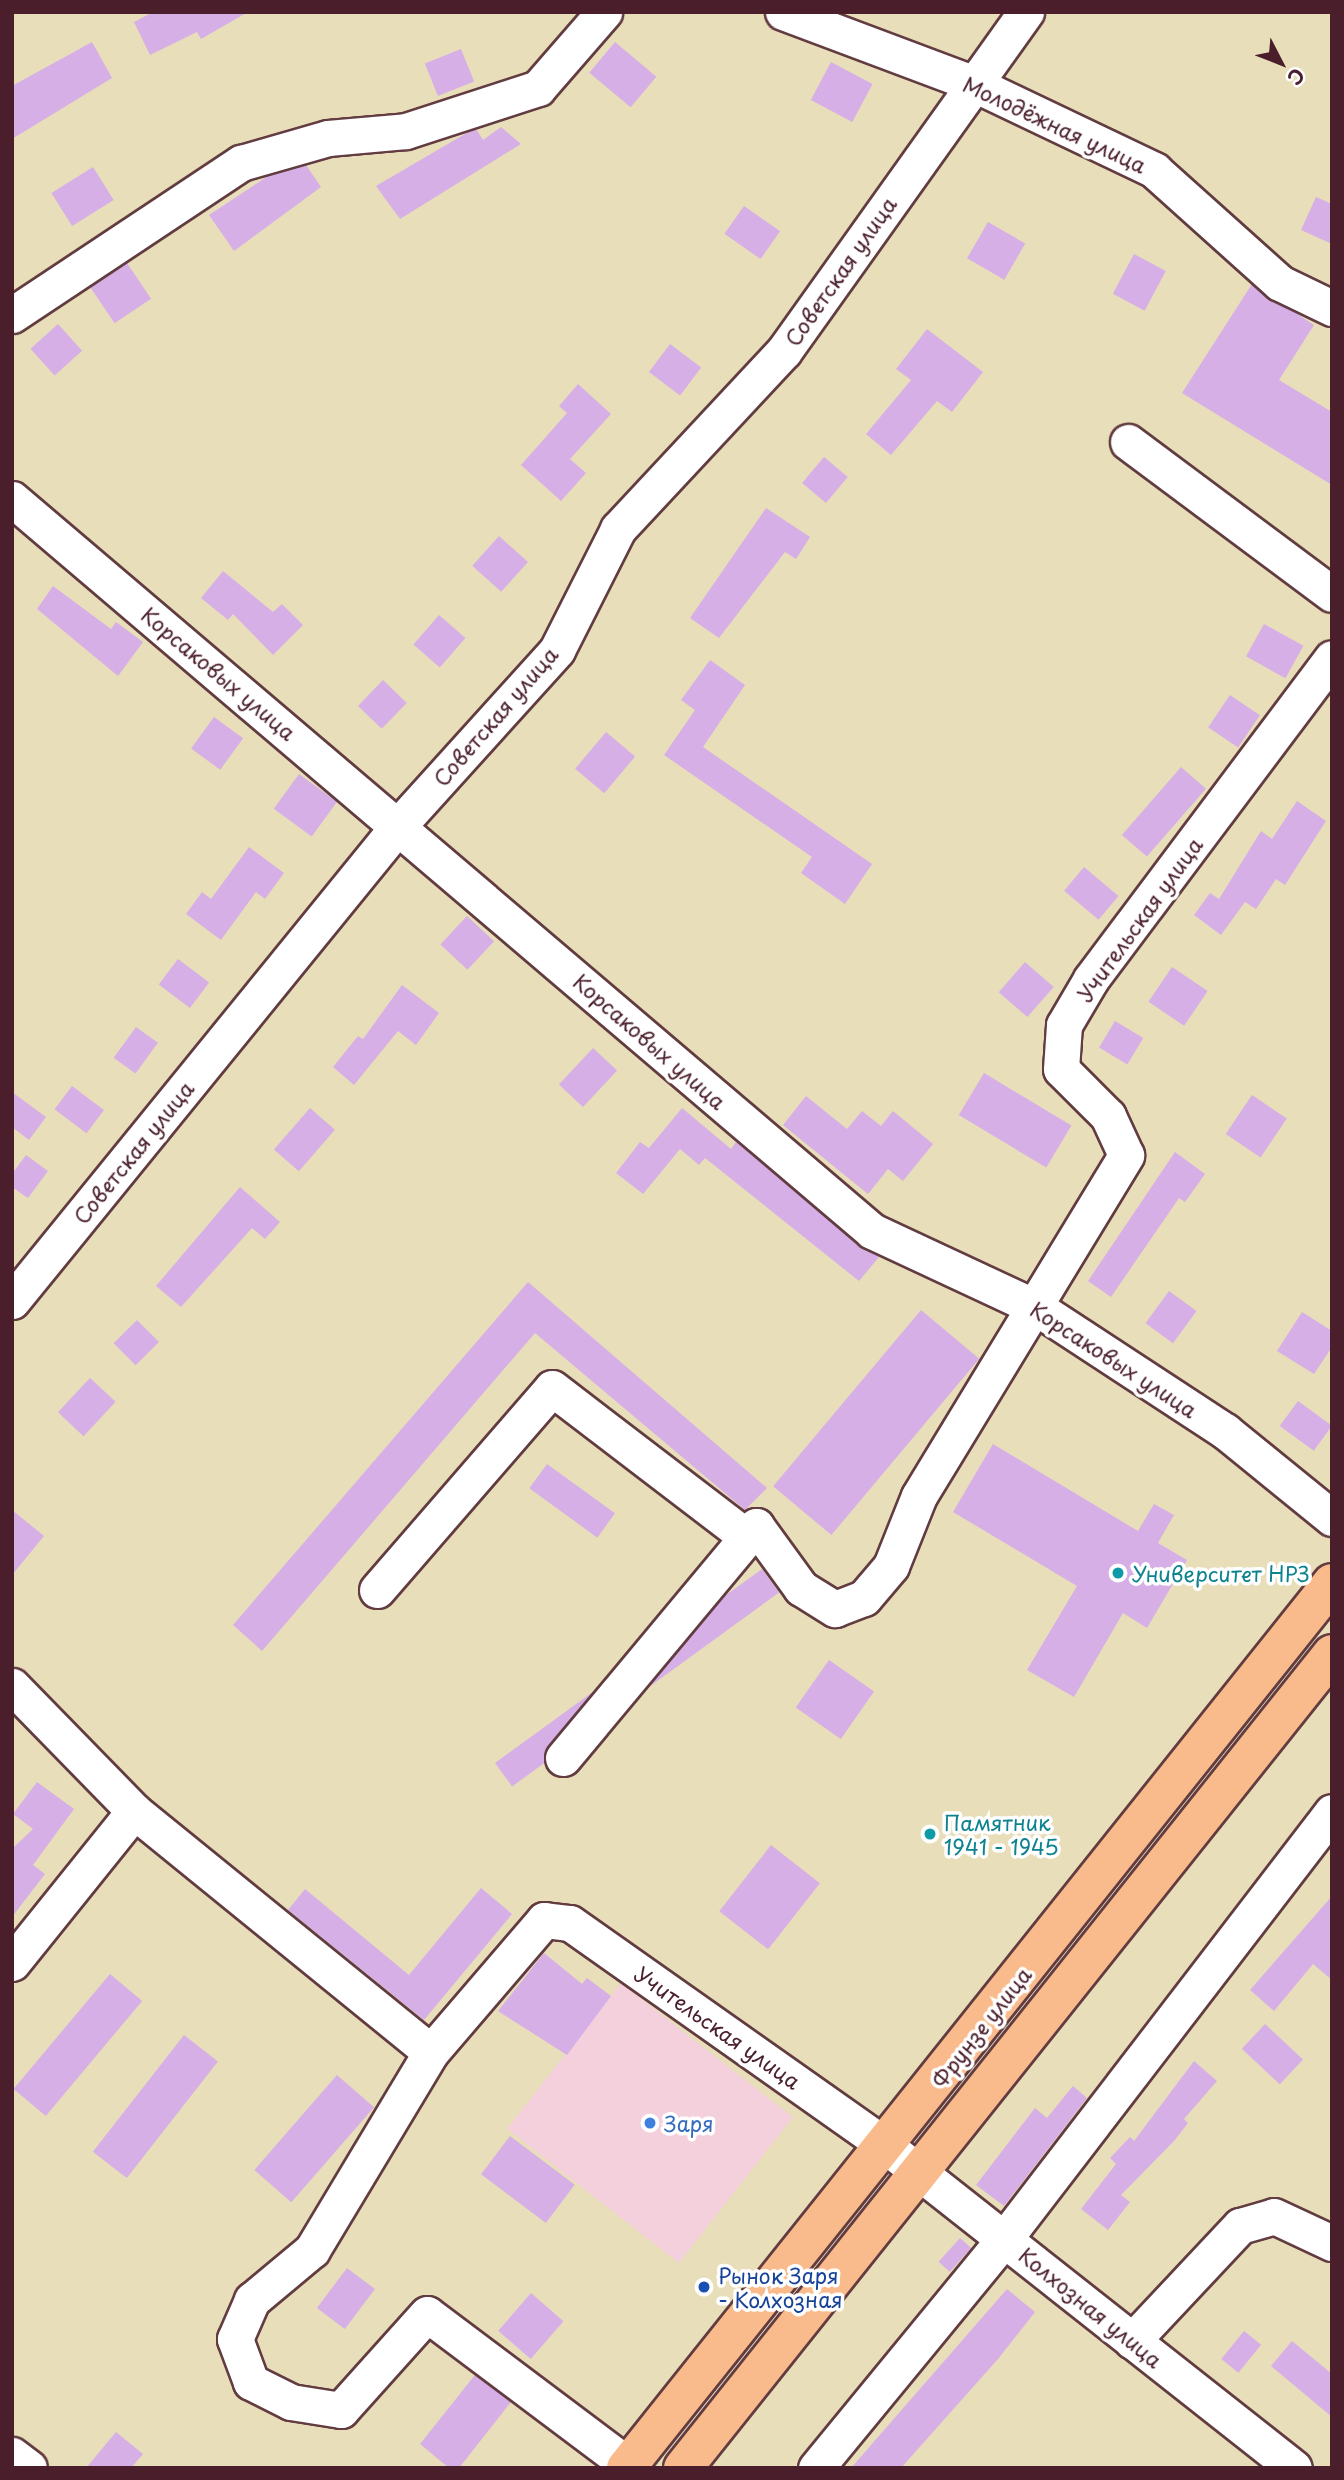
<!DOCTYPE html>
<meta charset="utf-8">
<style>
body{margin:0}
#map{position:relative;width:1344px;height:2480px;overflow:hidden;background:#e8deba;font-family:"Playpen Sans",sans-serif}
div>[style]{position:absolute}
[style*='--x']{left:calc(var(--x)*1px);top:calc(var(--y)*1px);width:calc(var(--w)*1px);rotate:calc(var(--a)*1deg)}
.built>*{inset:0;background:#f4cfdc;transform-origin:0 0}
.building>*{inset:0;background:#d6afe7;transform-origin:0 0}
.roads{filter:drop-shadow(2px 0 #623c40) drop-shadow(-2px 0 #623c40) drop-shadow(0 2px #623c40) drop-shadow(0 -2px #623c40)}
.minor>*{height:35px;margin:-17.5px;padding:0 17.5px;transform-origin:17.5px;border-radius:17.5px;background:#fff}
.major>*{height:38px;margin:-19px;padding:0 19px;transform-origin:19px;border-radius:19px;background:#fabb8c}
.dots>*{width:19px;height:19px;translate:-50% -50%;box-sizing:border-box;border:4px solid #fff;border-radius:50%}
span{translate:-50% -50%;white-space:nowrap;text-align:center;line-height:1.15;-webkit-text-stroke:7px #fff;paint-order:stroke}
.street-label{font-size:21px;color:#4a1f2b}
.culture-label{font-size:21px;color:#0d838f}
.left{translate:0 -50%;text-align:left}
.shop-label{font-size:21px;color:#366cbe}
.transit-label{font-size:21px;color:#164399}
.frame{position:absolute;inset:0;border:14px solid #4a1f2b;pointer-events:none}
.north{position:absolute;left:1246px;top:28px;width:70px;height:70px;-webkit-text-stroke:5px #fff;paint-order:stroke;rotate:132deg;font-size:19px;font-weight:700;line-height:28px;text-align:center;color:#4a1f2b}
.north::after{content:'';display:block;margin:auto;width:24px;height:32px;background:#4a1f2b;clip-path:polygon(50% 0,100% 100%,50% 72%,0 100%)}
</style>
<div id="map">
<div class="built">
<div style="left:621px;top:1983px;width:218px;height:185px;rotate:38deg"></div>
</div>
<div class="building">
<div style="clip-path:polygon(153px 12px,248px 12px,201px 39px,197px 32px,150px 55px,134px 22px)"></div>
<div style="clip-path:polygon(92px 42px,112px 78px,12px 139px,12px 86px)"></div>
<div style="left:615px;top:42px;width:54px;height:40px;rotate:40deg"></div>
<div style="left:461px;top:49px;width:35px;height:39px;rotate:68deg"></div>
<div style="left:831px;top:62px;width:47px;height:43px;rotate:28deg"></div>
<div style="clip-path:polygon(501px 127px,521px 144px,400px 219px,376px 186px,470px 131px,476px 129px,483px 140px)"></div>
<div style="clip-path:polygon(306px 165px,321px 187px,234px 251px,209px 215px,268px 176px)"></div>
<div style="left:93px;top:167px;width:39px;height:49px;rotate:58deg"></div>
<div style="clip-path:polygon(1316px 197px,1332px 204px,1332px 244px,1301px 230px)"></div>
<div style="left:744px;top:206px;width:44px;height:34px;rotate:35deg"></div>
<div style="left:988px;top:222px;width:43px;height:42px;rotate:30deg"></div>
<div style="left:1134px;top:254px;width:36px;height:45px;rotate:28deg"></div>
<div style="left:127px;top:263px;width:43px;height:44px;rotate:56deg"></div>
<div style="clip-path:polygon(1252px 284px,1314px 325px,1279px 380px,1332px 412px,1332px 485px,1182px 393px)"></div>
<div style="left:58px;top:324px;width:36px;height:37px;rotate:48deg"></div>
<div style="clip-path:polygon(927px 329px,983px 372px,952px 412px,937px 401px,891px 455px,866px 434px,911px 380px,896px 369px)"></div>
<div style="left:670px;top:344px;width:39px;height:35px;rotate:37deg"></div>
<div style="clip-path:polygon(578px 384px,611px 414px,570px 459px,586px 473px,561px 501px,521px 465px,567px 413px,559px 406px)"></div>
<div style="left:824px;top:457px;width:31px;height:34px;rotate:40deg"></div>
<div style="clip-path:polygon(766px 508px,810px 537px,796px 559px,785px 552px,719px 638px,690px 618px)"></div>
<div style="left:499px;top:536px;width:39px;height:40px;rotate:42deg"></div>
<div style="clip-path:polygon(223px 571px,273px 612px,282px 604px,303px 625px,273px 655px,233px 614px,228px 620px,201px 598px)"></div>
<div style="clip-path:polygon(53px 586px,111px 629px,116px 622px,143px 642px,118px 676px,37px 609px)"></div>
<div style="left:439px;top:615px;width:35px;height:39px;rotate:41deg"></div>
<div style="left:1264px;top:624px;width:45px;height:37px;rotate:29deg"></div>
<div style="clip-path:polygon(710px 660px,745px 685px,703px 747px,872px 864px,845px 904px,801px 873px,812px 857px,664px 755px,695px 710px,681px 700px)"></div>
<div style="left:383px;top:680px;width:33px;height:36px;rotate:44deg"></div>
<div style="left:1230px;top:695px;width:36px;height:39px;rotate:34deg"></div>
<div style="left:214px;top:717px;width:36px;height:39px;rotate:36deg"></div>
<div style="left:606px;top:732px;width:38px;height:48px;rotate:40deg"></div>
<div style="left:1181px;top:767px;width:33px;height:90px;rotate:41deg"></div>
<div style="left:299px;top:774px;width:47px;height:43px;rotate:36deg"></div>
<div style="clip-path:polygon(1297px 801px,1326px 821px,1285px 885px,1276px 879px,1256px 909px,1245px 902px,1221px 935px,1194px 915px,1210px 893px,1219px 899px,1261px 831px,1272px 839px)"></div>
<div style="clip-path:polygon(249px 847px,284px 873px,265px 899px,256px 892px,221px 940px,186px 914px,202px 892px,211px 899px)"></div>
<div style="left:1084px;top:867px;width:45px;height:31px;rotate:40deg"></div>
<div style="left:467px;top:916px;width:37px;height:39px;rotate:43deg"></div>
<div style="left:178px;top:959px;width:39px;height:32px;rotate:37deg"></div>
<div style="left:1025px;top:962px;width:38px;height:40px;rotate:41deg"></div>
<div style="left:1172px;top:967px;width:43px;height:42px;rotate:34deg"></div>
<div style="clip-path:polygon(402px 985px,439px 1013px,416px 1045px,398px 1031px,354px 1085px,333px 1067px,358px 1036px,363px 1039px)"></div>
<div style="left:1115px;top:1021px;width:33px;height:31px;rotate:31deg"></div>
<div style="left:136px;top:1027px;width:27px;height:38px;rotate:36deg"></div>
<div style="left:593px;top:1048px;width:33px;height:50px;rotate:43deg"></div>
<div style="left:984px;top:1073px;width:102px;height:49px;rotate:31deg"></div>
<div style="left:72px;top:1086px;width:40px;height:29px;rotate:37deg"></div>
<div style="clip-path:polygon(12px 1092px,46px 1117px,29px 1140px,12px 1127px)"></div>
<div style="left:1252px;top:1095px;width:42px;height:47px;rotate:34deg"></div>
<div style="clip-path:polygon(806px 1096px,847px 1129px,862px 1111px,881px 1126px,893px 1111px,933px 1144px,903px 1181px,888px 1169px,868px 1194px,783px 1125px)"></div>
<div style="left:310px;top:1108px;width:33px;height:55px;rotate:41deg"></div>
<div style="clip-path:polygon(682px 1108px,731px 1149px,736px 1142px,879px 1257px,859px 1281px,705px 1158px,699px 1165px,680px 1149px,643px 1194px,616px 1173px,640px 1142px,649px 1148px)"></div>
<div style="clip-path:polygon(1175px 1152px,1205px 1174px,1185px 1202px,1179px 1198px,1111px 1297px,1088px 1281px)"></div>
<div style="clip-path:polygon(26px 1155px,48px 1171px,28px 1198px,12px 1187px,12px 1174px)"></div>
<div style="clip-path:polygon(240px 1187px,280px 1222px,265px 1239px,252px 1228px,181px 1307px,156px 1286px)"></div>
<div style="clip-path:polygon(528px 1282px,767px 1488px,745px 1510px,535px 1333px,262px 1651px,233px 1625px)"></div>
<div style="left:1169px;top:1291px;width:34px;height:40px;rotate:36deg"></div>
<div style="left:921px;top:1310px;width:76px;height:230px;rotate:40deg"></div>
<div style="clip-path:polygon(1302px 1312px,1332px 1331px,1332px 1347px,1314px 1374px,1277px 1351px)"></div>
<div style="left:137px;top:1320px;width:31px;height:33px;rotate:45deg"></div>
<div style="left:90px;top:1378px;width:35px;height:47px;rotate:43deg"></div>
<div style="left:1298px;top:1401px;width:42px;height:31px;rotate:36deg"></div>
<div style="clip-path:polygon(993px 1444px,1138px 1531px,1154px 1504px,1174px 1515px,1158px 1543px,1187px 1560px,1147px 1628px,1123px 1613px,1074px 1697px,1027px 1670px,1077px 1586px,953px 1512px)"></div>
<div style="left:547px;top:1464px;width:84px;height:30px;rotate:36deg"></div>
<div style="clip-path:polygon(12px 1510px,44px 1536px,12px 1575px)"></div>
<div style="left:762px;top:1569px;width:29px;height:330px;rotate:54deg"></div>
<div style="left:829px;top:1660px;width:55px;height:58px;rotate:35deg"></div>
<div style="clip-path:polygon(37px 1782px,74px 1809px,33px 1865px,45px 1874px,12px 1917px,12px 1849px,33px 1829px,13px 1814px)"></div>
<div style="left:771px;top:1845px;width:62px;height:84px;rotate:38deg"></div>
<div style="clip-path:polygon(481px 1888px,512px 1914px,424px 2020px,288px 1910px,305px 1889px,409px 1975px)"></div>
<div style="clip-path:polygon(1332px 1896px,1332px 1980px,1313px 1964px,1274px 2011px,1250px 1990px)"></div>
<div style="clip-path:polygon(544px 1953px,582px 1984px,587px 1978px,611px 1996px,567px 2055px,498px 2011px)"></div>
<div style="left:110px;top:1974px;width:42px;height:150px;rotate:40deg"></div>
<div style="left:1265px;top:2024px;width:52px;height:34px;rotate:43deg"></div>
<div style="left:184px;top:2035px;width:43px;height:148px;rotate:38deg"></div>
<div style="clip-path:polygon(1194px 2061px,1217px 2081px,1184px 2119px,1188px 2123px,1174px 2141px,1121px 2195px,1130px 2202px,1108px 2230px,1081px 2209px,1116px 2164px,1110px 2158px,1130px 2137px,1134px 2141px)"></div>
<div style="left:337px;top:2075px;width:49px;height:126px;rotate:41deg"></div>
<div style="clip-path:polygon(1073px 2086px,1087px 2098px,1004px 2206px,976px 2185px,1035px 2108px,1047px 2118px)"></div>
<div style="left:510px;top:2136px;width:81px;height:48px;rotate:37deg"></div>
<div style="left:960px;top:2238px;width:15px;height:32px;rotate:42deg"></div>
<div style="left:347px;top:2268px;width:35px;height:50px;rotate:37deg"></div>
<div style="clip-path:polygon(1007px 2289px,1035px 2312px,998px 2359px,901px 2468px,851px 2468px)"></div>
<div style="left:531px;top:2293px;width:43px;height:50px;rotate:41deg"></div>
<div style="left:1244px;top:2331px;width:22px;height:36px;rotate:39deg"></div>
<div style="clip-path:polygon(1292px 2341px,1332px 2374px,1332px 2417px,1271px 2366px)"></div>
<div style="clip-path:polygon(475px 2375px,511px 2402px,459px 2468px,449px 2468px,420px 2444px)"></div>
<div style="clip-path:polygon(116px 2432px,143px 2454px,131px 2468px,86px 2468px)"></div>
</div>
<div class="roads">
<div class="minor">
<div style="--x:783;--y:12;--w:202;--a:20.6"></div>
<div style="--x:972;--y:83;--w:202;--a:25.5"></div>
<div style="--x:1154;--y:170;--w:169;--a:41.9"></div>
<div style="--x:1280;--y:283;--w:58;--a:25.7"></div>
<div style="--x:12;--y:315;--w:275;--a:-33.6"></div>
<div style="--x:241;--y:163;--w:91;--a:-16"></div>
<div style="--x:328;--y:138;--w:78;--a:-5.1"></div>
<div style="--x:406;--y:131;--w:139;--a:-18"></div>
<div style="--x:538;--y:88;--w:101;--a:-49"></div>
<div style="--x:1128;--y:442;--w:254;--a:36.7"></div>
<div style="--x:12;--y:499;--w:1129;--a:40.4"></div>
<div style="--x:872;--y:1231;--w:182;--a:25"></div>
<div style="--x:1037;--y:1308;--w:225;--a:33.2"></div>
<div style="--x:1225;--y:1431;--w:138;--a:39.1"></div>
<div style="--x:12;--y:1301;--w:613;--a:-50.89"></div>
<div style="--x:399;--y:825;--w:236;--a:-47.9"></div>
<div style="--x:557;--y:650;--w:136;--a:-63.2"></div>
<div style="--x:618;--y:529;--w:243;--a:-47"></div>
<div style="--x:784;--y:351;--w:417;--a:-54.5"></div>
<div style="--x:377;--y:1590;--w:267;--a:-49.1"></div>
<div style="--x:552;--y:1388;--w:245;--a:37.4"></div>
<div style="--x:12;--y:1686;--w:175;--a:45.7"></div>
<div style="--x:134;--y:1811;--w:382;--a:39.1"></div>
<div style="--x:563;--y:1758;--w:302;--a:-50.2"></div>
<div style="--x:756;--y:1526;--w:77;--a:54"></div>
<div style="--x:801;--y:1588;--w:40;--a:32"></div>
<div style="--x:835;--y:1609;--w:31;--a:-21"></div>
<div style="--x:864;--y:1598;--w:42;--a:-49.8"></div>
<div style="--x:891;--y:1566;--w:75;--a:-68.2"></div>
<div style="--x:919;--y:1496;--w:399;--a:-58.7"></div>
<div style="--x:1126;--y:1155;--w:43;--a:-114.8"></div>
<div style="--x:1108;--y:1116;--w:66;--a:-135"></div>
<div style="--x:1061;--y:1069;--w:44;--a:-86.1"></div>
<div style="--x:1064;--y:1025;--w:53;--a:-59.6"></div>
<div style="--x:1091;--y:979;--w:401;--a:-53.1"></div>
<div style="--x:12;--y:1963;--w:195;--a:-51.2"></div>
<div style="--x:1132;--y:2341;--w:158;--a:-46.8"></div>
<div style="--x:1240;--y:2226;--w:35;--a:-16"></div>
<div style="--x:1274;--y:2216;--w:64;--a:25"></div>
<div style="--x:12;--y:2455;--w:21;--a:37"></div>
<div style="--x:628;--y:2465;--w:251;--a:-143.1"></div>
<div style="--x:427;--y:2314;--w:129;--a:131.9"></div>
<div style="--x:341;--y:2410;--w:51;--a:-170.9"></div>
<div style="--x:291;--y:2402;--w:45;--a:-153.4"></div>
<div style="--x:251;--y:2382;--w:46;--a:-110.4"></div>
<div style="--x:235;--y:2339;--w:43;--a:-66.4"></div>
<div style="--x:252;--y:2300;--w:78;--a:-39.8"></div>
<div style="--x:312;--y:2250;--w:231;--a:-59"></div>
<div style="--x:431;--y:2052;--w:174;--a:-49.4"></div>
<div style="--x:544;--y:1920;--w:26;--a:7"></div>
<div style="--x:570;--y:1923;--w:388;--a:35.2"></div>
<div style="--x:887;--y:2147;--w:518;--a:38.26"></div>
<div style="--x:816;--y:2468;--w:298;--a:-50.6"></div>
<div style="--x:1005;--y:2238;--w:537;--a:-52.49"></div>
</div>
<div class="major">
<div style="--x:626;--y:2468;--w:1132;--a:-51.42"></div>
<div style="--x:683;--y:2468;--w:1041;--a:-51.43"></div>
</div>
</div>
<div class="dots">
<div style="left:1118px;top:1573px;background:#0f9aa8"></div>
<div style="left:930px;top:1834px;background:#0f9aa8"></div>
<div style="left:650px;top:2123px;background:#3f7fe0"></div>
<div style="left:704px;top:2287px;background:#1a4fb4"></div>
</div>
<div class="street-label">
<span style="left:1055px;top:124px;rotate:25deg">Молодёжная улица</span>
<span style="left:840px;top:271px;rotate:-55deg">Советская улица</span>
<span style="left:219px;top:673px;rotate:40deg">Корсаковых улица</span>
<span style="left:495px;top:716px;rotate:-49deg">Советская улица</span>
<span style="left:1139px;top:919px;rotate:-54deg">Учительская улица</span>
<span style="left:650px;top:1041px;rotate:41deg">Корсаковых улица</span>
<span style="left:133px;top:1152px;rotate:-51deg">Советская улица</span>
<span style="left:1114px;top:1359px;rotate:33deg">Корсаковых улица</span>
<span style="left:718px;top:2027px;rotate:35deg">Учительская улица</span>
<span style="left:981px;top:2027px;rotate:-52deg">Фрунзе улица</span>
<span style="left:1091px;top:2307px;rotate:39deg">Колхозная улица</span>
</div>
<div class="culture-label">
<span class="left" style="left:1132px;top:1573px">Университет НРЗ</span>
<span class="left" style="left:944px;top:1834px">Памятник<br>1941 - 1945</span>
</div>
<div class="shop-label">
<span class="left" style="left:664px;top:2123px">Заря</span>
</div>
<div class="transit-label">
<span class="left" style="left:718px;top:2287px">Рынок Заря<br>- Колхозная</span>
</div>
<div class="frame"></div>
<div class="north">С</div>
</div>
